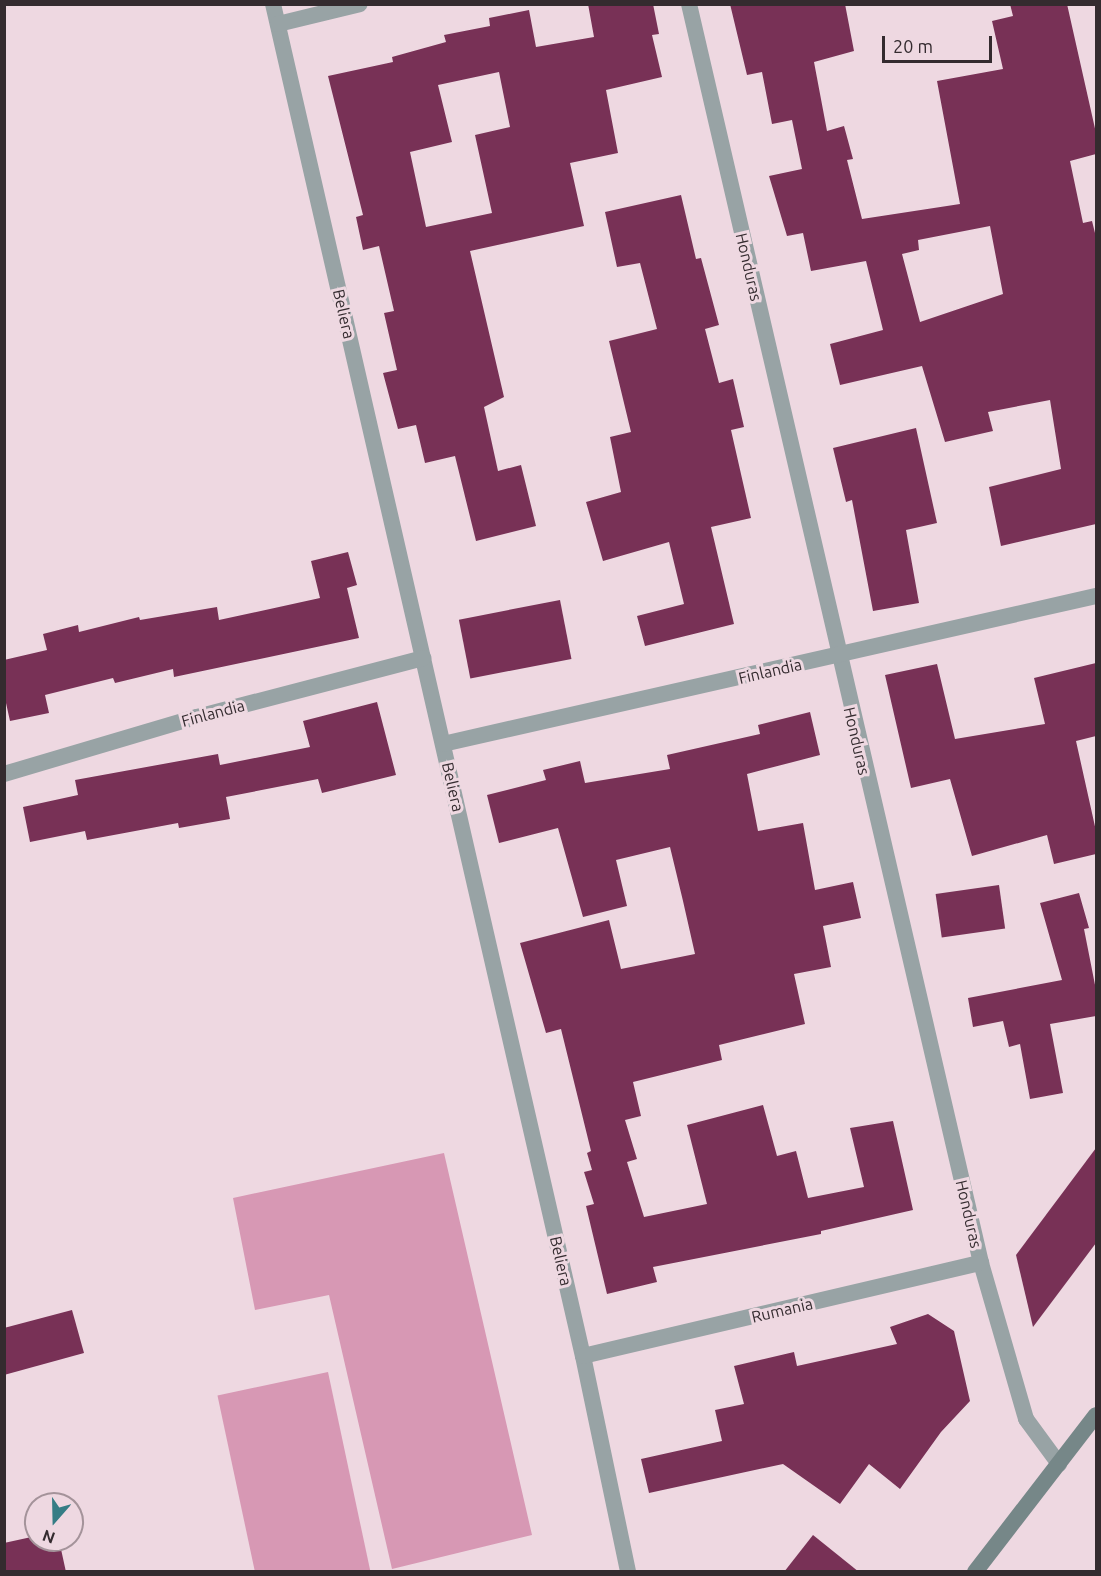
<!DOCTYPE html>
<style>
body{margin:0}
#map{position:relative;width:1101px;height:1576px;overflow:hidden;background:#eed8e1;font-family:Ubuntu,sans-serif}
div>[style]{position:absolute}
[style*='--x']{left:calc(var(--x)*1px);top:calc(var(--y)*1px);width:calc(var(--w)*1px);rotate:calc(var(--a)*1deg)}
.green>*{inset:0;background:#d798b4;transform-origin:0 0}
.building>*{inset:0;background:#783156;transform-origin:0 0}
.minor>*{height:16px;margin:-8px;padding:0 8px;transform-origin:8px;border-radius:8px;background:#98a3a5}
.secondary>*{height:16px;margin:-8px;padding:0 8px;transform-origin:8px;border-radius:8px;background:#768788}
span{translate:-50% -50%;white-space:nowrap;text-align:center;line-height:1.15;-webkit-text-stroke:6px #eed8e1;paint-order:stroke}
.street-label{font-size:16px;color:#342b2f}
.frame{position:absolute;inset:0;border:6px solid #342b2f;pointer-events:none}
.north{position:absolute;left:24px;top:1492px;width:60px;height:60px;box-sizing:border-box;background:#eed8e1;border:2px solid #a4939a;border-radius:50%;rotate:200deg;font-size:16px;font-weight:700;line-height:24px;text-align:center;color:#342b2f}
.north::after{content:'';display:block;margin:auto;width:21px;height:27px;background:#357d85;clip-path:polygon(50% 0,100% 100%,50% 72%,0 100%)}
.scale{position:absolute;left:882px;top:36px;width:110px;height:27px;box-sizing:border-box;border:3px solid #342b2f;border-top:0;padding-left:8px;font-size:18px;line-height:21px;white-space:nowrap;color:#342b2f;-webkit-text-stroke:4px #eed8e1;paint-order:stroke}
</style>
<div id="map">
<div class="green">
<div style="clip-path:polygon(444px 1153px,532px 1535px,392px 1569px,329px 1295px,255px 1310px,233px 1198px)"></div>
<div style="left:328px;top:1372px;width:203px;height:113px;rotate:78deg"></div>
</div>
<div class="building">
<div style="clip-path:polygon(evenodd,588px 4px,653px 4px,659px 34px,652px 35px,662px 77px,606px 90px,618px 153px,570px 163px,584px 226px,470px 251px,504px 397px,484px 407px,498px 471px,521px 465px,536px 526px,476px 541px,455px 456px,425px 463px,416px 425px,398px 429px,383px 373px,397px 370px,384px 313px,394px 311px,379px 246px,363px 250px,356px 217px,363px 215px,328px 76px,393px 62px,392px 57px,446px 42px,444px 35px,490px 26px,489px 18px,529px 10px,536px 47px,594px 37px,588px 4px,499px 72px,510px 127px,475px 135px,492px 213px,426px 227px,410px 152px,452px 142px,438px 85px,499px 72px)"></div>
<div style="clip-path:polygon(evenodd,730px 4px,845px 4px,854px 51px,814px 62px,827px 131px,844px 126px,853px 159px,847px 160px,862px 219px,960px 204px,937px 81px,1003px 69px,992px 21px,1013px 16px,1010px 4px,1067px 4px,1096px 133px,1096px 154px,1070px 161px,1083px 223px,1092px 221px,1096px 237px,1096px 524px,1001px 546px,989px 487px,1061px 469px,1050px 400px,988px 412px,993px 431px,945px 442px,922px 366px,840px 385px,830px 344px,883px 330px,866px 261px,811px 271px,803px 233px,787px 236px,769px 176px,802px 169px,792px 120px,772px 124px,762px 72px,747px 75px,730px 4px,990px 226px,1003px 294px,920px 322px,902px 254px,919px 250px,918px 240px,990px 226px)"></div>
<div style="clip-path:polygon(681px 195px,696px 259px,701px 258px,719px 325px,705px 329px,719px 383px,733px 379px,744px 427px,731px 430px,751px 518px,711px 527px,734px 624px,645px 646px,637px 616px,684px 604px,669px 542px,603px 561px,586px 502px,621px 492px,610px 437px,631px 432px,609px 341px,657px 329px,640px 263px,617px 267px,605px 212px)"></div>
<div style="clip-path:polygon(916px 428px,937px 523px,906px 530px,919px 603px,873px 611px,852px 500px,846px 502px,833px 448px)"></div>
<div style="clip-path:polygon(348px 552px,357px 585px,347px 588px,359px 638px,174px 677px,173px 669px,115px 683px,113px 678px,45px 695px,49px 713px,10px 721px,4px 694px,4px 660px,47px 650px,43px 634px,78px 625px,79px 632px,139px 617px,140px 620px,217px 607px,219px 620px,320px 598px,311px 561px)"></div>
<div style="left:560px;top:600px;width:60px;height:103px;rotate:79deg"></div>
<div style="clip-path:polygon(1096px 663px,1096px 736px,1076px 741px,1096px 831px,1096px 854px,1054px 864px,1047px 835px,972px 856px,950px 779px,911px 788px,885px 675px,937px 664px,955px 739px,1045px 724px,1034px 678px)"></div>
<div style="clip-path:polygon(377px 702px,396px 775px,322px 793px,318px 779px,226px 797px,230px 819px,179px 828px,178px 823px,87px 840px,85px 831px,30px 842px,23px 807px,78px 795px,75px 780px,218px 754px,220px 765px,310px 747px,303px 721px)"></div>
<div style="clip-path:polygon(810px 712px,820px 755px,747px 774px,758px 831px,803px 823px,815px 890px,853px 882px,861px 918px,823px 926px,831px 967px,794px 974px,805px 1024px,719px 1045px,722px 1060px,633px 1082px,641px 1116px,625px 1120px,637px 1159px,627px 1162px,644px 1217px,707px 1204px,687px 1125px,763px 1105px,777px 1156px,796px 1151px,808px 1198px,864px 1187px,850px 1128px,893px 1121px,913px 1210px,821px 1231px,821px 1234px,653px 1267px,657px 1282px,607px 1294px,586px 1206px,594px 1204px,584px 1172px,592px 1170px,587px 1153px,591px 1151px,561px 1029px,546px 1033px,520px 943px,609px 920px,621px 969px,695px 954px,683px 901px,670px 847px,616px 860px,627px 906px,583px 917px,558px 828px,499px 843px,487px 795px,546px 780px,543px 770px,580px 761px,585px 783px,670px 769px,667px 755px,760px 734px,758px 725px)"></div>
<div style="left:999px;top:885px;width:44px;height:64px;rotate:82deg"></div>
<div style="clip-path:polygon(1079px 893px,1089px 928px,1084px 929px,1096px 990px,1096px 1016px,1050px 1024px,1063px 1093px,1030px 1099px,1020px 1044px,1009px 1047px,1003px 1021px,973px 1027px,968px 998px,1062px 980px,1040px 903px)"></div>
<div style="clip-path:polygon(1096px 1148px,1096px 1243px,1033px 1327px,1016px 1255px)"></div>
<div style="clip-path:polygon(72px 1310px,84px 1353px,4px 1375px,4px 1328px)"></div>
<div style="clip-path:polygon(928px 1314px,954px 1331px,970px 1401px,941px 1432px,900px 1489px,869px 1464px,840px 1504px,783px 1464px,649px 1493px,641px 1459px,722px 1441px,715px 1410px,744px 1404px,734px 1366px,794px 1352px,797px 1366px,897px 1344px,890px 1327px)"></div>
<div style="clip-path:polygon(813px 1535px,859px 1572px,784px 1572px)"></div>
<div style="clip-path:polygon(36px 1536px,36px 1540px,59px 1540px,66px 1572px,4px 1572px,4px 1543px)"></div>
</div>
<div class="minor">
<div style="--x:273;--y:4;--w:1387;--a:77.09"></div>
<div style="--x:583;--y:1356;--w:221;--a:78.2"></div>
<div style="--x:689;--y:4;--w:1292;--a:76.94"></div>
<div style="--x:981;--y:1263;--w:162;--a:73.9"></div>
<div style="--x:1026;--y:1419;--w:56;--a:53.7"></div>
<div style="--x:278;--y:24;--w:84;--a:-13.7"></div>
<div style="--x:443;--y:744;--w:670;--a:-12.77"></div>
<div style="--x:4;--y:774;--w:201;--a:-16.5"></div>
<div style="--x:197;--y:717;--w:234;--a:-14.6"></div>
<div style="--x:583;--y:1356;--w:409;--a:-13.2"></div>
</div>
<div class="secondary">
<div style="--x:975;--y:1572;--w:198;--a:-52.4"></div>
</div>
<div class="street-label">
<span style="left:749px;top:267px;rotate:77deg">Honduras</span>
<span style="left:344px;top:314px;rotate:77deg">Beliera</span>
<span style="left:770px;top:671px;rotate:-13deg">Finlandia</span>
<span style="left:213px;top:713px;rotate:-15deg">Finlandia</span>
<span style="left:857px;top:741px;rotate:77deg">Honduras</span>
<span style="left:453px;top:787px;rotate:77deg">Beliera</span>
<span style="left:969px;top:1214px;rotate:77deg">Honduras</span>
<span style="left:561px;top:1261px;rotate:77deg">Beliera</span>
<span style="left:782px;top:1310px;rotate:-13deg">Rumania</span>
</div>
<div class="frame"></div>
<div class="north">N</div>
<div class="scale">20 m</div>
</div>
